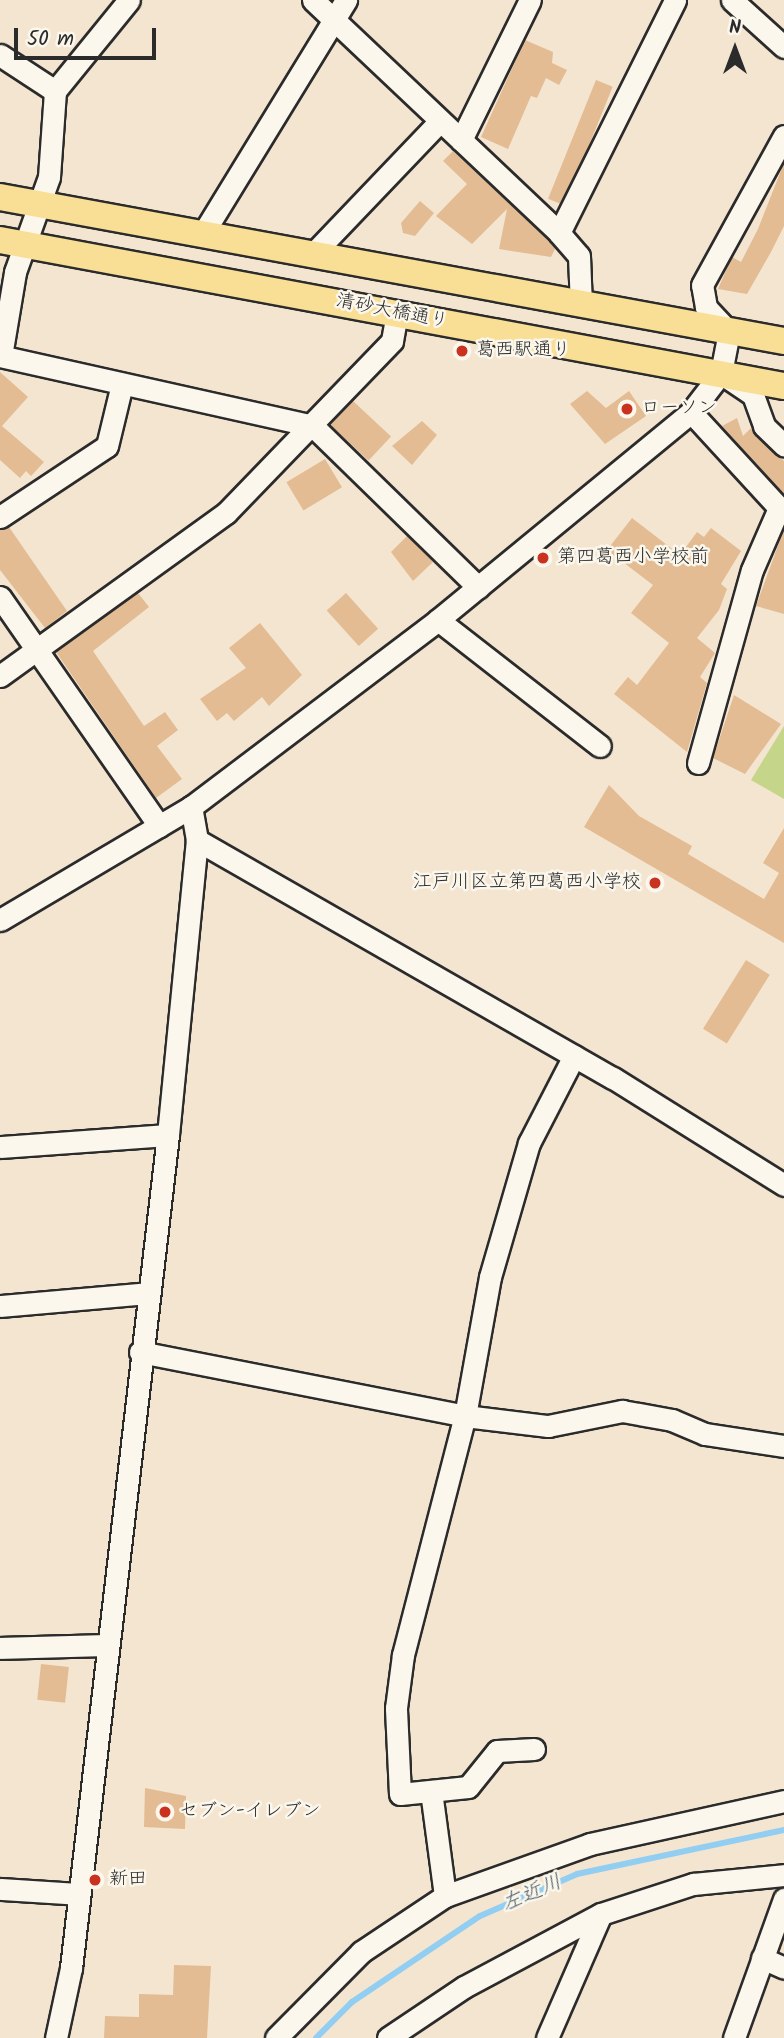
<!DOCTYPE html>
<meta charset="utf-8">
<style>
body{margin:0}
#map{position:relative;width:784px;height:2038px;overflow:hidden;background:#f4e5d1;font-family:Kalam,"Klee One",sans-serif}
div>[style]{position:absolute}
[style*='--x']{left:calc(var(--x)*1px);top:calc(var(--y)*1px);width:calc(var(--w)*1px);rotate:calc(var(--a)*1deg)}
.green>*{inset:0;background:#c5d589}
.stream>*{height:6px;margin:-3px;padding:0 3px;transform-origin:3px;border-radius:3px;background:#91cef1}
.building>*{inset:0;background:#e3bc93;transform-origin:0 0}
.roads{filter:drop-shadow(2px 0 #2b2b2b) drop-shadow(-2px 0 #2b2b2b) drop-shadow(0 2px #2b2b2b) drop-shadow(0 -2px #2b2b2b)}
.minor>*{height:21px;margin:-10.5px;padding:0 10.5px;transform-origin:10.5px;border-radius:10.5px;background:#fbf7ec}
.major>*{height:26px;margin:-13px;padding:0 13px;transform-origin:13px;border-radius:13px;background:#f9df96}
.dots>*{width:19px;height:19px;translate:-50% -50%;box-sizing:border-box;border:4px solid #fbf7ec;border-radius:50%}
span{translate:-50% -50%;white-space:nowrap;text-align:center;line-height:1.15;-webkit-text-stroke:5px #fbf7ec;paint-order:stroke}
.street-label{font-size:19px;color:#2b2b2b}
.poi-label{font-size:19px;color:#2b2b2b}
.left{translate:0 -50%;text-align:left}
.right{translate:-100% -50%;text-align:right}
.water-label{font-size:21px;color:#4a5c66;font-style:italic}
.north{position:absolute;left:700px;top:14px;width:70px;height:70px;-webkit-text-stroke:5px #fbf7ec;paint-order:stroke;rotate:0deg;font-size:19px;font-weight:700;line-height:28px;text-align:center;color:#2b2b2b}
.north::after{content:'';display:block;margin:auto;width:24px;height:32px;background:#2b2b2b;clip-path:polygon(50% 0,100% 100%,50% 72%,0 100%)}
.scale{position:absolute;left:14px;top:28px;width:142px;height:32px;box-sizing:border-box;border:4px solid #2b2b2b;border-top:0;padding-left:9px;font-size:21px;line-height:24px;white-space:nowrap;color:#2b2b2b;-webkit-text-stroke:5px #fbf7ec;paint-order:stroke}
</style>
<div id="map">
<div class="green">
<div style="clip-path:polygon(784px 726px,784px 799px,751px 780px)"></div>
</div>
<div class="stream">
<div style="--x:316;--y:2038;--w:51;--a:-45"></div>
<div style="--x:352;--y:2002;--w:154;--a:-33.9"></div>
<div style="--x:480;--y:1916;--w:106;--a:-23.4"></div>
<div style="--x:577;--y:1874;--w:212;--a:-12"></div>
</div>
<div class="building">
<div style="clip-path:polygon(525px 40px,553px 52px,552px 63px,567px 70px,559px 85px,546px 78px,537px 98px,531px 96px,508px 149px,481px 137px)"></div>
<div style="left:596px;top:80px;width:18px;height:128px;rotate:22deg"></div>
<div style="clip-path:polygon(453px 151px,550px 242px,555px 249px,551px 257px,499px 249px,507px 209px,472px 244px,436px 216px,467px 184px,443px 161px)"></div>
<div style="clip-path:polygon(784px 163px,784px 226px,771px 252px,747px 294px,718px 289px,732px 257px,741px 262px,758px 229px)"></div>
<div style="clip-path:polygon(420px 201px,434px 213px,415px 236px,403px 233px,401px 223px)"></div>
<div style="clip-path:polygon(0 372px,28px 397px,2px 426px,44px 462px,31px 476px,26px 471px,20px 478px,0 460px)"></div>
<div style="clip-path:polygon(587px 391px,606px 408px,629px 391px,646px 416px,605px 444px,570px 404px)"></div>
<div style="left:353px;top:401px;width:52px;height:33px;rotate:43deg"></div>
<div style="clip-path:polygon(737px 418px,743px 436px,751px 428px,784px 461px,784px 494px,722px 426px)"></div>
<div style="clip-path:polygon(422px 421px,437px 435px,412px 465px,392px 446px)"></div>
<div style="left:325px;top:459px;width:33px;height:45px;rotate:59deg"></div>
<div style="clip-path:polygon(632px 518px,680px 555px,697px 532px,704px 537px,711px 528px,741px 551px,721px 584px,727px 589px,719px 610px,697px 638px,715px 653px,700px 677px,707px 683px,687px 752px,614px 694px,628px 677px,637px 685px,669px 643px,631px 613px,653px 585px,607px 550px)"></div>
<div style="clip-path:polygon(9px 527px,67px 611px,45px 628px,0 570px,0 530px)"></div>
<div style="clip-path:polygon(784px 529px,784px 614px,756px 606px)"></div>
<div style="clip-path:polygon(407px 536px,433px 562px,413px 581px,391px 552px)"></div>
<div style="clip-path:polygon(138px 593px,149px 607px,93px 651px,144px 726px,165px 712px,178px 730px,157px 746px,182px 779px,156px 798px,56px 652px)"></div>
<div style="left:346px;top:593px;width:48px;height:26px;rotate:48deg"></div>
<div style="clip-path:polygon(260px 623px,302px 675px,269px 706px,262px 697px,234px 721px,227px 713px,217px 721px,200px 699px,246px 668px,229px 648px)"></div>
<div style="clip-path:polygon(734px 695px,781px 724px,745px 774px,713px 758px)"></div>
<div style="clip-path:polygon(609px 785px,639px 816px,692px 846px,688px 854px,764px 899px,779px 873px,763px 863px,784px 828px,784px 943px,584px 827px)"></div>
<div style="left:746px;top:960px;width:28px;height:81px;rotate:32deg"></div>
<div style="left:41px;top:1664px;width:28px;height:36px;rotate:6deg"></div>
<div style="clip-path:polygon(145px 1788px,186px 1796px,185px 1829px,144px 1827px)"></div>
<div style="clip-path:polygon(174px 1965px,211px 1966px,207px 2038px,104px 2038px,105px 2016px,139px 2017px,139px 1994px,173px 1995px)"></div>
</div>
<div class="roads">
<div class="minor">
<div style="--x:313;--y:0;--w:339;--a:43.4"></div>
<div style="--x:559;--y:233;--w:30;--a:49"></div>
<div style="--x:579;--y:256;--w:49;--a:87.7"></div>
<div style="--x:732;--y:0;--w:70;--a:42.1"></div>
<div style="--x:0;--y:55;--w:66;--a:33.2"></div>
<div style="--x:461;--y:140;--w:156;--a:-63.8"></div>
<div style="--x:559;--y:233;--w:260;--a:-63.5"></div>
<div style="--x:202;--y:235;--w:276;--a:-58.5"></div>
<div style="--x:311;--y:256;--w:187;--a:-46.3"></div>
<div style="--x:0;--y:356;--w:321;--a:12.6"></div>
<div style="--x:313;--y:426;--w:231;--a:44.3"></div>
<div style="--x:1;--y:356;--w:85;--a:-80.5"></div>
<div style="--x:15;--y:272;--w:101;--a:-70.3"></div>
<div style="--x:49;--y:177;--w:86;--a:-86"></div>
<div style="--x:55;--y:91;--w:117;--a:-50.9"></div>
<div style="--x:728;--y:378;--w:30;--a:34"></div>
<div style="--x:753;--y:395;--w:33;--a:70"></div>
<div style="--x:764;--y:426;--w:28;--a:44"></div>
<div style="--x:691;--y:412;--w:137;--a:47.4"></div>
<div style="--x:0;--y:517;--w:128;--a:-33.6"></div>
<div style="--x:107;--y:446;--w:64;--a:-76.4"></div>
<div style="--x:0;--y:597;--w:279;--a:55.2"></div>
<div style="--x:438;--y:620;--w:205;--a:37.9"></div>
<div style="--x:0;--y:676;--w:279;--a:-35.8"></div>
<div style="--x:226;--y:513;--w:239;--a:-46"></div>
<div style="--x:392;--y:341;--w:28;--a:-80"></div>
<div style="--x:698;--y:763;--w:200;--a:-74.4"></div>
<div style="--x:752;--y:570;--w:68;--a:-66.5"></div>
<div style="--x:197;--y:840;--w:479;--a:29.8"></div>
<div style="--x:613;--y:1078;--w:202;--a:32"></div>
<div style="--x:0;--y:920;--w:222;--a:-30.6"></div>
<div style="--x:191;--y:807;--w:310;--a:-37.1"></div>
<div style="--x:438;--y:620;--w:328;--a:-39.4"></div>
<div style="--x:691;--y:412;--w:49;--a:-52.4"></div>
<div style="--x:721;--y:373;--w:42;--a:-79"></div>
<div style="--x:729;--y:332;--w:34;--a:-133"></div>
<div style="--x:706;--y:307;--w:22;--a:-100"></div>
<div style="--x:702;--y:285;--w:170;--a:-61.2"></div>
<div style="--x:0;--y:1147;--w:168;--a:-4.1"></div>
<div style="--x:0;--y:1306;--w:149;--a:-5"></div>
<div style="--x:140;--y:1352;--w:331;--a:11.1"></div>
<div style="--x:465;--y:1416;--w:84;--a:6.9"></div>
<div style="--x:548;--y:1426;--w:76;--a:-11.5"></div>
<div style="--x:622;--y:1411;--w:51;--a:10.2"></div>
<div style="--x:672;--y:1420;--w:36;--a:23"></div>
<div style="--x:705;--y:1434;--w:80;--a:8.6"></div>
<div style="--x:0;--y:1648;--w:105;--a:-1.6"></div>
<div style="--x:534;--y:1749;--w:37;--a:177"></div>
<div style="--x:497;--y:1751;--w:46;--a:128.9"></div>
<div style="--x:468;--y:1787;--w:68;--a:174.1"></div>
<div style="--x:400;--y:1794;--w:86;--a:-92.7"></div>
<div style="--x:396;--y:1708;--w:53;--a:-82.5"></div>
<div style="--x:403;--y:1655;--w:247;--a:-75.5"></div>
<div style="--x:465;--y:1416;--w:141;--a:-79.8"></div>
<div style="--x:490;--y:1277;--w:140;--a:-73.8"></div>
<div style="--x:529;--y:1143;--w:98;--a:-62.7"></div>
<div style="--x:431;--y:1791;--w:106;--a:82.4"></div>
<div style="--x:0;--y:1889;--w:79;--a:3.6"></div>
<div style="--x:762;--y:1958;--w:24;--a:24"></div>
<div style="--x:56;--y:2038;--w:72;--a:-77.9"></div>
<div style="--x:71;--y:1968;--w:839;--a:-83.36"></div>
<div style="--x:168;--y:1135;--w:296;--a:-84.4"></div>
<div style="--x:197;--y:840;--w:34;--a:-100"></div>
<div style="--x:276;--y:2038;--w:121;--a:-45.3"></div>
<div style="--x:361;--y:1952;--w:101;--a:-33.7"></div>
<div style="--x:445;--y:1896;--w:154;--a:-19.7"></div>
<div style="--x:590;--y:1844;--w:199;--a:-12.5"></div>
<div style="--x:388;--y:2038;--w:92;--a:-33.9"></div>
<div style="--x:464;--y:1987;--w:155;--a:-28.1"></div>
<div style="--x:601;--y:1914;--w:97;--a:-18.1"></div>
<div style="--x:693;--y:1884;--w:91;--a:-5.6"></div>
<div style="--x:547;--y:2038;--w:135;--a:-66.5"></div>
<div style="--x:734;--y:2038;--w:148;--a:-70.2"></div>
</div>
<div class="major">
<div style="--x:0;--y:197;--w:797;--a:10.41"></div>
<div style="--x:0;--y:240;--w:797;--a:10.55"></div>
</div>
</div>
<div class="dots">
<div style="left:462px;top:351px;background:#c8321e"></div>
<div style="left:627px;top:409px;background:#c8321e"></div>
<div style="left:543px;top:558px;background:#c8321e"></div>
<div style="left:655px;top:883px;background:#c8321e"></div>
<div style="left:165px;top:1812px;background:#c8321e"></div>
<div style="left:95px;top:1880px;background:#c8321e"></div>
</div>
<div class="street-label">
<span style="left:392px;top:312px;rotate:11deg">清砂大橋通り</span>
</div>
<div class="poi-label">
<span class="left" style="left:476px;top:351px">葛西駅通り</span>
<span class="left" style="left:641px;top:409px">ローソン</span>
<span class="left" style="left:557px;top:558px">第四葛西小学校前</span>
<span class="right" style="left:641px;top:883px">江戸川区立第四葛西小学校</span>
<span class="left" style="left:179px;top:1812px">セブン-イレブン</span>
<span class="left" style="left:109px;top:1880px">新田</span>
</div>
<div class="water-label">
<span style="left:532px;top:1894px;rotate:-23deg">左近川</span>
</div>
<div class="north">N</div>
<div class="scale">50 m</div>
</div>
